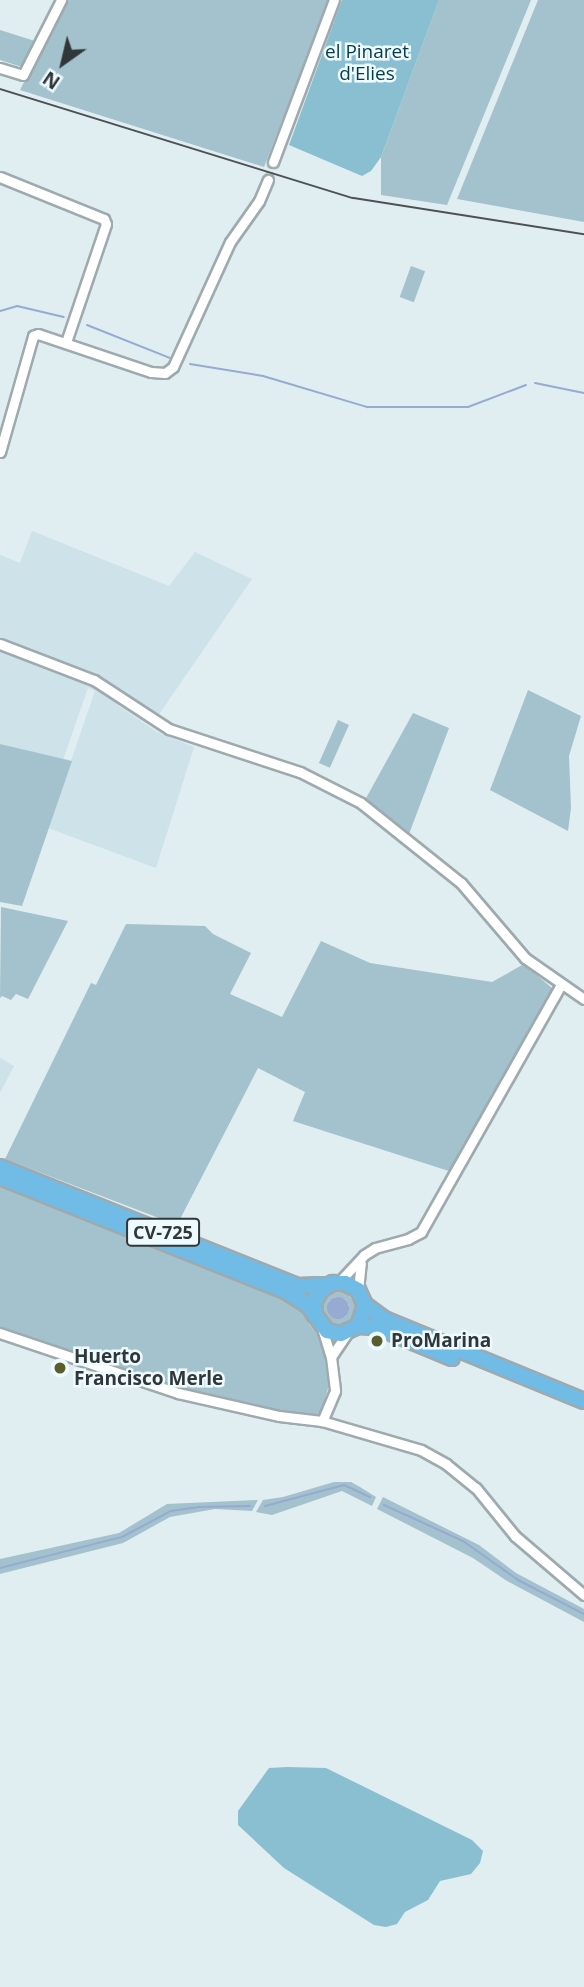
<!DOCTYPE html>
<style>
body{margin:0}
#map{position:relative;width:584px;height:1987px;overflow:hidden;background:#e0edf1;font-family:"Open Sans",sans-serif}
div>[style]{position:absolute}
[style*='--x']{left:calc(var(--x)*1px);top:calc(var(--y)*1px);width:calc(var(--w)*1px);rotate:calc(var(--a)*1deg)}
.built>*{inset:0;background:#cee2ea}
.green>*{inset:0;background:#a3c2cd;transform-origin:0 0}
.forest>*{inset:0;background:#89bfd1}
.water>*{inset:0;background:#96aad2}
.round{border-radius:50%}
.stream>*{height:2px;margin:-1px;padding:0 1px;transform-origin:1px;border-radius:1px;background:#96aad2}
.street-tunnel>*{height:9px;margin-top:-4.5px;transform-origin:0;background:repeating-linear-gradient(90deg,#bdc8cc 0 9px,transparent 0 13.5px)}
.roads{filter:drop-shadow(2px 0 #9eaaae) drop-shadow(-2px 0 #9eaaae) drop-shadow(0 2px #9eaaae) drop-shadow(0 -2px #9eaaae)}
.street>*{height:9px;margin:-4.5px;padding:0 4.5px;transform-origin:4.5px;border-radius:4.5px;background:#fff}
.primary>*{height:14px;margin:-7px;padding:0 7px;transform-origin:7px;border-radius:7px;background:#70bce7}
.tram>*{height:2px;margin:-1px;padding:0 1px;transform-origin:1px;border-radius:1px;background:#4c5254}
.dots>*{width:19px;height:19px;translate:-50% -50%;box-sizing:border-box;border:4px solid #edfafe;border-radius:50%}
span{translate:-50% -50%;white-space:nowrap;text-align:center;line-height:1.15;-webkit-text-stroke:5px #edfafe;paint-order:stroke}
.shield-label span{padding:2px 5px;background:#edfafe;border:2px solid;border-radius:5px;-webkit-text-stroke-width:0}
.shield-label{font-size:18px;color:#313638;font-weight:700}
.park-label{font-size:19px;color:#083b48}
.poi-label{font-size:19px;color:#313638;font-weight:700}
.left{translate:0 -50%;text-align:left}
.north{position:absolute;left:28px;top:28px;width:70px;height:70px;-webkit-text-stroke:5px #edfafe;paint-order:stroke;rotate:214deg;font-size:19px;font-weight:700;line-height:28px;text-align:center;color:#313638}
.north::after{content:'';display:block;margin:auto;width:24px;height:32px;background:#313638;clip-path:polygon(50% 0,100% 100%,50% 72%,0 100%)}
</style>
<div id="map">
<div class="built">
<div style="clip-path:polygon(32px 531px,169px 586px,195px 552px,252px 579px,153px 723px,113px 702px,157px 732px,194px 747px,156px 868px,48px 828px,95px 691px,88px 688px,63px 760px,0 744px,0 555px,20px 563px)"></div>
<div style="clip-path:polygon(0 1058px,14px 1066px,0 1093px)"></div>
</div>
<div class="green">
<div style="clip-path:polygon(65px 0,329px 0,264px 167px,20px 90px)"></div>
<div style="clip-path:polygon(439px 0,531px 0,447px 205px,381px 195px,381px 157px)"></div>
<div style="clip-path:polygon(538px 0,584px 0,584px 222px,457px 199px)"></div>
<div style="clip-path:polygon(0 30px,35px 41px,22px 67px,0 60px)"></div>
<div style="left:411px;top:266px;width:15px;height:33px;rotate:20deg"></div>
<div style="clip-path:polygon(528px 690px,581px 716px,569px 756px,571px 808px,568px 831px,490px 790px)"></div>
<div style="clip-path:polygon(413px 713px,449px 728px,409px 834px,365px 800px)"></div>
<div style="left:338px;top:720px;width:12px;height:47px;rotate:24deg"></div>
<div style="clip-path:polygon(0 744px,72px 761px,22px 906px,0 902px)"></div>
<div style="clip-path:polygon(1px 907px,68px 921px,28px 999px,16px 994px,11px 1000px,2px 996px,0 998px)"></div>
<div style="clip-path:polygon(126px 924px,205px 926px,213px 934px,251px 953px,230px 994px,282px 1017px,321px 941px,370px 963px,492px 982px,524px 964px,553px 989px,452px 1172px,293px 1121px,305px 1092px,258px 1068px,177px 1225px,5px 1159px,91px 983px,96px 985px)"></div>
<div style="clip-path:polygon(0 1184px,296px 1303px,306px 1312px,309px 1324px,322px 1340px,329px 1385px,321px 1413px,312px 1417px,284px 1414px,179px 1391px,0 1329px)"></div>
<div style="clip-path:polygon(evenodd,343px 1290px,355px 1302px,356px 1313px,349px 1323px,338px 1326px,327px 1321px,321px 1305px,326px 1295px,343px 1290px,335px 1297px,345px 1299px,349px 1305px,345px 1317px,329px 1315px,329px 1301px,335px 1297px)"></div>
<div style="clip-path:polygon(334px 1482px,351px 1482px,360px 1487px,376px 1497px,372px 1506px,342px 1491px,272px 1515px,256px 1512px,263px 1500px,283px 1497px)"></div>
<div style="clip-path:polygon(383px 1497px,479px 1545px,516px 1573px,584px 1609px,584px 1622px,507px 1581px,473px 1558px,377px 1509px)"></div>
<div style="clip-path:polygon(258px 1500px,252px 1511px,215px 1509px,170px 1517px,123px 1543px,0 1574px,0 1559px,119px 1533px,167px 1504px)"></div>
</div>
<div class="forest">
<div style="clip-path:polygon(342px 0,439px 0,381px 157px,371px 171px,362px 176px,289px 145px)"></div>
<div style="clip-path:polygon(287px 1767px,326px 1768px,472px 1840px,483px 1851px,480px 1863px,471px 1874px,440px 1881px,428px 1900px,405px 1912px,397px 1924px,386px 1927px,374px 1925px,284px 1868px,238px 1825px,238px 1811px,269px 1768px)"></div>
</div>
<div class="water">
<div class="round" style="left:327px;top:1297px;width:22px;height:22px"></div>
</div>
<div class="stream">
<div style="--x:0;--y:311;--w:18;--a:-16"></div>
<div style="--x:17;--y:306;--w:48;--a:13.2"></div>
<div style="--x:87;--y:325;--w:89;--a:21.7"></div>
<div style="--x:190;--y:364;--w:74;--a:9.3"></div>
<div style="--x:263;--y:376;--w:109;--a:16.6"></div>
<div style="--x:367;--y:407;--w:101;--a:0"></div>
<div style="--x:468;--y:407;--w:62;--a:-20.8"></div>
<div style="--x:535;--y:383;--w:50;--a:11.5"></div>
<div style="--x:384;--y:1505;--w:87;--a:24.5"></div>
<div style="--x:463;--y:1541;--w:67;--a:35.3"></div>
<div style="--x:518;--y:1580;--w:74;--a:27.3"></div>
<div style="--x:265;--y:1506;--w:82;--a:-14.9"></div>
<div style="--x:344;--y:1485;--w:29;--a:25"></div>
<div style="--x:0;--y:1568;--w:126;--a:-14.3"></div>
<div style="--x:122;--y:1537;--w:55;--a:-28"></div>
<div style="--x:171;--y:1511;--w:27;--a:-8"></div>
<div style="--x:198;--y:1507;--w:52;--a:-1.1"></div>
</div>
<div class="street-tunnel">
<div style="--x:268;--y:180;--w:19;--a:-74"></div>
</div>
<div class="roads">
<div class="street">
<div style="--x:0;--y:68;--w:24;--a:17"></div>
<div style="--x:23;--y:75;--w:84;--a:-63.1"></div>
<div style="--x:273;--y:162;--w:173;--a:-69.4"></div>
<div style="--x:0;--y:177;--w:112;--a:22"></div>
<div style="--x:104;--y:219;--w:5;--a:68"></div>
<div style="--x:106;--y:224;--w:125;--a:108.7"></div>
<div style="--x:0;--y:452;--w:121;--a:-74.1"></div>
<div style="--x:33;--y:336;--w:5;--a:-22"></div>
<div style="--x:38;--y:334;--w:119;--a:18.6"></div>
<div style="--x:151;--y:372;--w:14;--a:4"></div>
<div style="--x:165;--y:373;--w:10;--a:-37"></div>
<div style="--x:173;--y:367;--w:137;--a:-65.5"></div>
<div style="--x:230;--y:242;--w:50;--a:-54.7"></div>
<div style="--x:259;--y:201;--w:23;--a:-67"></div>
<div style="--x:0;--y:644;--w:101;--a:21"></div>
<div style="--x:94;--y:680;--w:90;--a:33.2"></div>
<div style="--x:169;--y:729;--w:138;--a:18.2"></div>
<div style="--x:300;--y:772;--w:68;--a:26.9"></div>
<div style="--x:361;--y:803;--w:128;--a:38.7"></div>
<div style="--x:461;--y:883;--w:99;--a:49.5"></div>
<div style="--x:525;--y:958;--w:72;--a:34.8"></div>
<div style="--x:338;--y:1283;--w:38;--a:-47"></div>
<div style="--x:364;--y:1255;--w:13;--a:-32"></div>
<div style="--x:375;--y:1248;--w:34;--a:-15"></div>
<div style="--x:408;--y:1239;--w:15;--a:-28"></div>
<div style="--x:421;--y:1232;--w:283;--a:-60.5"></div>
<div style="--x:358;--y:1290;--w:27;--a:-84"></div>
<div style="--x:322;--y:1328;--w:30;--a:73"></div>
<div style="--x:331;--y:1357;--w:34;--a:83"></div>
<div style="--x:335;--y:1391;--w:33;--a:113"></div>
<div style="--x:0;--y:1333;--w:188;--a:18.6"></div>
<div style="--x:178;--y:1393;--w:104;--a:12.8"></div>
<div style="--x:279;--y:1416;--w:43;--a:6.6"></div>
<div style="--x:322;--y:1421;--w:103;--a:16.3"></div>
<div style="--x:421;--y:1450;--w:29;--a:29"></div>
<div style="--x:446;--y:1464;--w:38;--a:39"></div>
<div style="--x:476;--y:1488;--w:62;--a:50.9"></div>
<div style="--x:515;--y:1536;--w:91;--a:40.5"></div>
<div style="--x:331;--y:1357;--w:29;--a:-56"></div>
</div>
<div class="primary">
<div style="--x:0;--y:1167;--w:321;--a:21.8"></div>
<div style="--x:298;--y:1286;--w:29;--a:-2"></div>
<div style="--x:0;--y:1177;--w:309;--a:21.8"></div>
<div style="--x:287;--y:1292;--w:25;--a:32"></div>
<div style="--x:308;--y:1305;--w:11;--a:56"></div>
<div style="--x:365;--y:1305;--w:22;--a:108"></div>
<div style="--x:358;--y:1326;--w:19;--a:155"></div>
<div style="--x:341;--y:1334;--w:14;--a:-168"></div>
<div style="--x:327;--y:1331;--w:21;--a:-127"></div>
<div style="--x:314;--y:1314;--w:14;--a:-86"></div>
<div style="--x:315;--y:1300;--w:13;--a:-58"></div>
<div style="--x:322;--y:1289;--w:13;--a:-29"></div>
<div style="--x:333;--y:1283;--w:12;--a:0"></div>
<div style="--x:345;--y:1283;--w:15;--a:28"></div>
<div style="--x:358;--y:1290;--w:17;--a:65"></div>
<div style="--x:365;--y:1305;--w:24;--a:36"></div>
<div style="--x:384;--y:1319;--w:216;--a:22.3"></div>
<div style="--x:358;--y:1326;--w:19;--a:3"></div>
<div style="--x:377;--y:1327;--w:81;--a:22.5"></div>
</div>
</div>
<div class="tram">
<div style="--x:0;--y:89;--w:369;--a:17.2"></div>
<div style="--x:353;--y:198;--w:234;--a:8.9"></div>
</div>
<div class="dots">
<div style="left:377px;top:1341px;background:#5a5e2c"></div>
<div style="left:60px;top:1368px;background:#5a5e2c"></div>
</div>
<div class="shield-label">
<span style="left:163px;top:1232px">CV-725</span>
</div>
<div class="park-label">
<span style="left:367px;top:63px">el Pinaret<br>d'Elies</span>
</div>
<div class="poi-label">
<span class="left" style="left:391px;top:1341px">ProMarina</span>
<span class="left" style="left:74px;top:1368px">Huerto<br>Francisco Merle</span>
</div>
<div class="north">N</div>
</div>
